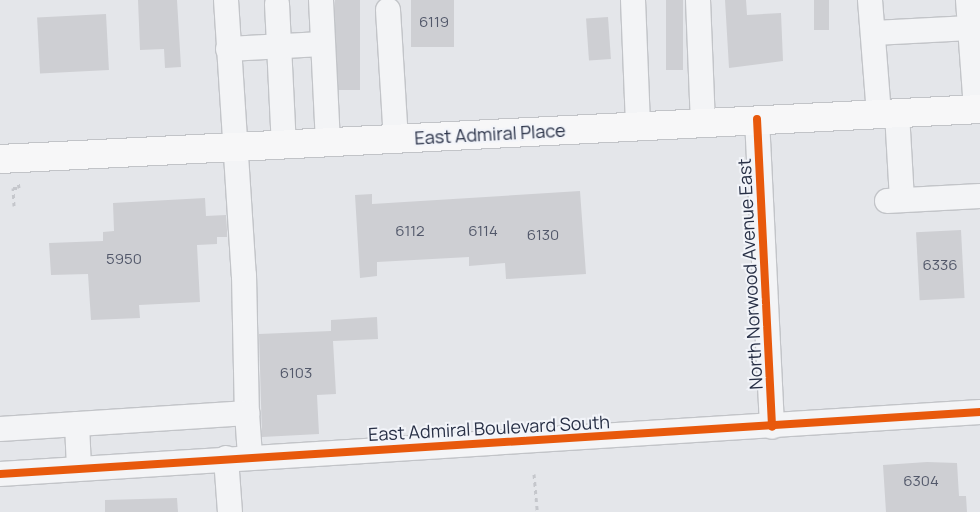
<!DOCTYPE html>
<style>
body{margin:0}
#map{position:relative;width:980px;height:512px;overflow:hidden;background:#e4e6ea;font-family:Manrope,sans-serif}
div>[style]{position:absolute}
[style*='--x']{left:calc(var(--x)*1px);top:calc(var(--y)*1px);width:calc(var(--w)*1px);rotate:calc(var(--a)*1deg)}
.building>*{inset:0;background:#cecfd3;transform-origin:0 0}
.path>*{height:3px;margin-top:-1.5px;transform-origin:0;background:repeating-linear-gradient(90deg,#c5c7cc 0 4px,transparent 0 8px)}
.roads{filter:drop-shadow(1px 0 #c2c4c8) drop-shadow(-1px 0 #c2c4c8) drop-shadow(0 1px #c2c4c8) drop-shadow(0 -1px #c2c4c8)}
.minor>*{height:24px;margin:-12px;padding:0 12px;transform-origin:12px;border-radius:12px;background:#f3f4f6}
.major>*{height:28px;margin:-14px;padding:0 14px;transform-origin:14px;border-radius:14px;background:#f7f7f8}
.cycleway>*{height:8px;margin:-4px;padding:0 4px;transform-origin:4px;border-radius:4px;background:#e8590c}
span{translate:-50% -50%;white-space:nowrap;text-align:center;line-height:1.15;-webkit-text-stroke:4px #f2f4f9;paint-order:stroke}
.number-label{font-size:15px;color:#52586a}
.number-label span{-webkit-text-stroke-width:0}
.street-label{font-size:18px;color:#283046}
</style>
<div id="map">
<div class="building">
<div style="clip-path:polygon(138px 0,177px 0,181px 67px,165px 68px,164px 49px,140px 50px)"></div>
<div style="left:335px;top:0;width:25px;height:90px"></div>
<div style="left:411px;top:0;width:43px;height:47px"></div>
<div style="left:666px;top:0;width:17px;height:70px"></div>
<div style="clip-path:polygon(725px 0,746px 0,747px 15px,781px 13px,783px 61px,729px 68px)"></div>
<div style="left:814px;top:0;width:15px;height:30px"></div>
<div style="left:106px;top:14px;width:56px;height:69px;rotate:87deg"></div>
<div style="left:608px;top:17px;width:42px;height:22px;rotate:86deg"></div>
<div style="clip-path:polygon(580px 191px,586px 274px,506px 279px,505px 263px,469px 266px,469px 257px,377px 262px,377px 276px,360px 278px,355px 195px,372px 194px,372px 204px)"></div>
<div style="clip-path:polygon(205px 198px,206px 216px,226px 215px,227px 230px,227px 237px,217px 237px,217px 244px,197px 245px,200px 302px,139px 305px,140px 318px,91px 320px,88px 274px,51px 275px,49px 243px,103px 241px,103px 232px,114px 231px,113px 203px)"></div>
<div style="left:961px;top:230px;width:68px;height:45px;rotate:87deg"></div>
<div style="clip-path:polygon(377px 317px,378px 339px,333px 341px,336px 394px,317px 395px,319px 434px,262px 437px,259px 334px,331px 331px,331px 320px)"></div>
<div style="clip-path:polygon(927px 462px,957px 463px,959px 496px,966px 496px,967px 512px,886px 512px,883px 465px)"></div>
<div style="clip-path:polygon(177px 498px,178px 512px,105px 512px,105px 500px)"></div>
</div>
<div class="path">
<div style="--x:14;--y:206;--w:18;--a:-93"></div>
<div style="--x:13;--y:188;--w:6;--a:0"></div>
<div style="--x:19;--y:188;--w:7;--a:-98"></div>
<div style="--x:534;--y:474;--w:38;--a:85"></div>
</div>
<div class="roads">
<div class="minor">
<div style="--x:226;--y:0;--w:276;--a:86.3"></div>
<div style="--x:244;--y:275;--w:138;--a:88.8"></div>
<div style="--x:321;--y:0;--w:142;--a:87.2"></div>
<div style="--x:633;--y:0;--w:126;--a:87.7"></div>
<div style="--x:698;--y:0;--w:122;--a:87.7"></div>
<div style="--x:870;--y:0;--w:114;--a:85.5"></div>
<div style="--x:968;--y:0;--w:109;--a:85.8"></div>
<div style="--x:277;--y:4;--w:141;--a:87.2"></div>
<div style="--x:388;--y:10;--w:129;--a:86.5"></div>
<div style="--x:874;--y:33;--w:96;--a:-3"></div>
<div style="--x:228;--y:49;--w:94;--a:-3"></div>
<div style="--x:897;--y:113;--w:87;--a:86.7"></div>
<div style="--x:757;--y:119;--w:308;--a:87.2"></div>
<div style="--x:887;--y:201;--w:93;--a:-3.1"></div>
<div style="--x:77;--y:424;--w:44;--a:87.4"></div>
<div style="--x:0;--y:429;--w:248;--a:-3.7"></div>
<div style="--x:247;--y:413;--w:43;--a:86"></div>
<div style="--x:226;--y:458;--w:54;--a:85.8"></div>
<div style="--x:0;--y:474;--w:982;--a:-3.62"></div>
</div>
<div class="major">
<div style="--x:0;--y:159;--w:981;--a:-2.92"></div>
</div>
</div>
<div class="cycleway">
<div style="--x:757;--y:119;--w:308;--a:87.2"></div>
<div style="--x:0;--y:474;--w:982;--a:-3.62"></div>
</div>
<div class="number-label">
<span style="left:434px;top:22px">6119</span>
<span style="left:410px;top:231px">6112</span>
<span style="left:483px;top:231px">6114</span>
<span style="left:543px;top:235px">6130</span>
<span style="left:124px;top:259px">5950</span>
<span style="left:940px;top:265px">6336</span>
<span style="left:296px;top:373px">6103</span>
<span style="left:921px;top:481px">6304</span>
</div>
<div class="street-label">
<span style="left:490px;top:134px;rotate:-3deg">East Admiral Place</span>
<span style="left:750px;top:274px;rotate:-93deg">North Norwood Avenue East</span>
<span style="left:489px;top:428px;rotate:-3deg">East Admiral Boulevard South</span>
</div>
</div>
